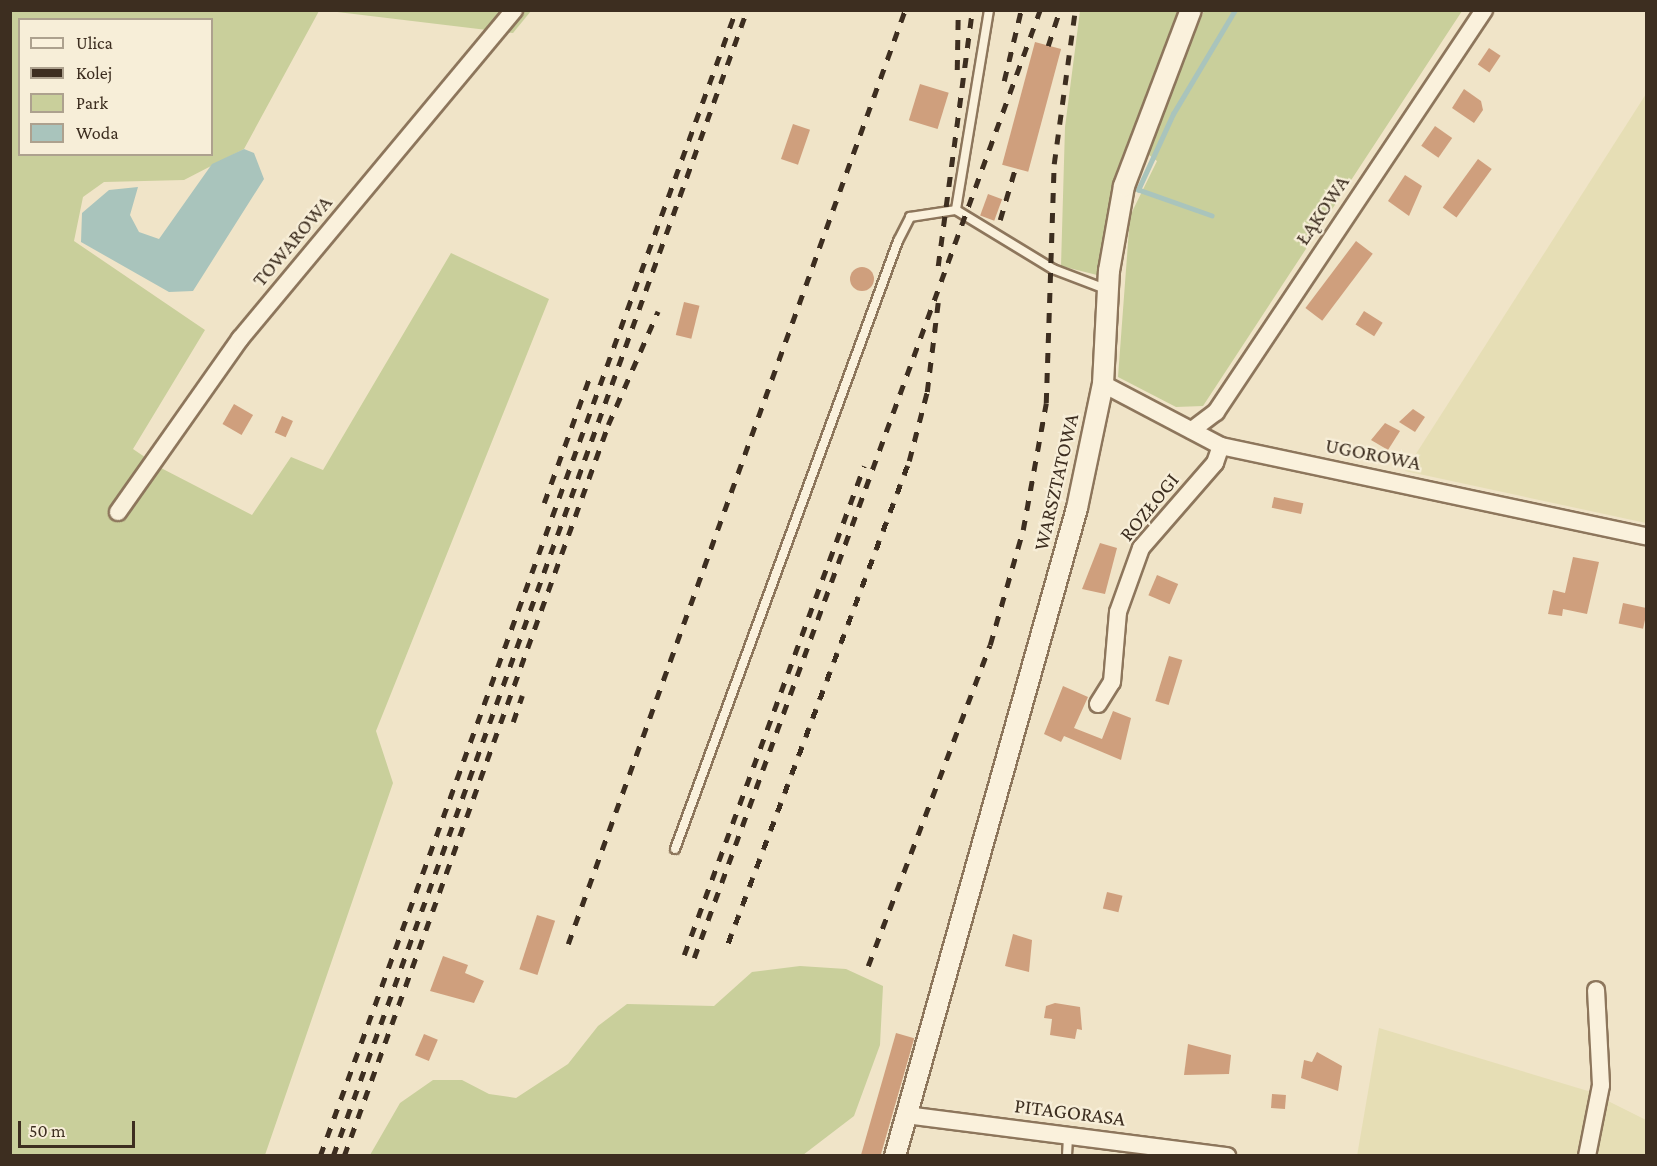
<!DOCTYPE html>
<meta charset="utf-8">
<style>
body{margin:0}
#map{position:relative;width:1657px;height:1166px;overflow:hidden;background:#f0e4c8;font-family:"Crimson Pro",serif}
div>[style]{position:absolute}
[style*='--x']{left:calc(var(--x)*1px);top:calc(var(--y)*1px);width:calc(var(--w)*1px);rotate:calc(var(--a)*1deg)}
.farmland>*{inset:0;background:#e6deb5}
.green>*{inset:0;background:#c9cf9b}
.water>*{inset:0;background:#a9c4bc}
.stream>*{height:4.5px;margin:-2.25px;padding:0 2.25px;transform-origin:2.25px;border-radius:2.25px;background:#a9c4bc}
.building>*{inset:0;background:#cf9f7d;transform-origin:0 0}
.round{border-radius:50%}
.roads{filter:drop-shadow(2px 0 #8d765c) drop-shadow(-2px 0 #8d765c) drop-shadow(0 2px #8d765c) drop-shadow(0 -2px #8d765c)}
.service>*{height:8px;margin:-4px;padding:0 4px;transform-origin:4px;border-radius:4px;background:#faf1dc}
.minor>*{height:16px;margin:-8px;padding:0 8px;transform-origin:8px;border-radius:8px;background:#faf1dc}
.tertiary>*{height:20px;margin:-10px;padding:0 10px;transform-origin:10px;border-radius:10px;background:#faf1dc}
.rail>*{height:4.5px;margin-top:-2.25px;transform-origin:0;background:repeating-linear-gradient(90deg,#3d2e20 0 10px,transparent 0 20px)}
span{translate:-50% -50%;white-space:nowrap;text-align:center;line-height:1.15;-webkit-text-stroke:4.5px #f7eed8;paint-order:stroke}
.street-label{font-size:21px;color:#3d2e20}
.frame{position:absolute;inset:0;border:12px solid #3d2e20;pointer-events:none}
.legend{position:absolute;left:18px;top:18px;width:195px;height:138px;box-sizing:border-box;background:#f7eed8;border:2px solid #ada18e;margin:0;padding:8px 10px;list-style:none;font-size:18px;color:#3d2e20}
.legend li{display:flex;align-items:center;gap:12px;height:30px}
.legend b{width:30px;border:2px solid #ada18e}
.scale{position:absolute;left:18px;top:1121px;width:117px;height:27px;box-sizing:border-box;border:3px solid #3d2e20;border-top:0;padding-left:8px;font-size:18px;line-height:21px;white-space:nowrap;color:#3d2e20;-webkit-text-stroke:4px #f7eed8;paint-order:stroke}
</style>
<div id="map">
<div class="farmland">
<div style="clip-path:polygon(1646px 94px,1646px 523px,1405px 471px)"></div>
<div style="clip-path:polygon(1379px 1028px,1588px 1091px,1646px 1120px,1646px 1155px,1357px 1156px)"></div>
</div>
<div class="green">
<div style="clip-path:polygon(evenodd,10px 11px,319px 11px,244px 149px,184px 180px,104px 182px,83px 197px,74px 241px,205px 330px,133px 449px,161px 468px,252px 515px,291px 457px,323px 470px,451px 253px,549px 299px,376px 731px,393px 783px,265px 1155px,11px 1155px,10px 11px,20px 20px,212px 20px,212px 154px,20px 154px,20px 20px)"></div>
<div style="clip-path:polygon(329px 11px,531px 11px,513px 33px)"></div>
<div style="clip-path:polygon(1080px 11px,1178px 11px,1118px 168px,1097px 275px,1061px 266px,1065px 127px)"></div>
<div style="clip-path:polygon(1204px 11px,1462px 11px,1203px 406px,1176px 407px,1118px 377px,1130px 216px,1157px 161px,1145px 152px)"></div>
<div style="clip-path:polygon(800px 966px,846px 969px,883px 986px,880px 1045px,854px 1116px,803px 1155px,370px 1155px,400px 1103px,433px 1080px,462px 1080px,489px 1094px,516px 1098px,568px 1064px,598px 1026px,627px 1004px,714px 1006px,752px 972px)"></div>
</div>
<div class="water">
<div style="clip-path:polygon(244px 149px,254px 153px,264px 179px,193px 291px,169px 292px,81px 242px,82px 213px,109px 190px,138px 187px,130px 215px,139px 232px,159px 239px,212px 164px)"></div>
</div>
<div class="stream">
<div style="--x:1212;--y:216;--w:78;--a:-160.6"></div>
<div style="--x:1138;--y:190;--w:84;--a:-65.3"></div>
<div style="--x:1173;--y:114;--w:121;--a:-59.2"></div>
</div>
<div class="building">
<div style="left:1035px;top:42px;width:27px;height:127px;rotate:15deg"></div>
<div style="left:1489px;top:48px;width:14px;height:20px;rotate:34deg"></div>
<div style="left:920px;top:84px;width:30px;height:38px;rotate:17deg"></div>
<div style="clip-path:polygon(1464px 89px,1481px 101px,1483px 110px,1474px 123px,1452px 108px)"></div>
<div style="left:793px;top:124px;width:18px;height:37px;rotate:19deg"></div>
<div style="left:1435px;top:126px;width:21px;height:24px;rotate:35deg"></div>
<div style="left:1478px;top:159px;width:17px;height:60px;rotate:36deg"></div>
<div style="clip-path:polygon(1405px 175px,1422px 186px,1409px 216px,1388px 201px)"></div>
<div style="left:988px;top:194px;width:15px;height:23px;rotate:20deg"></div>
<div style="left:1356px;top:241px;width:21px;height:84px;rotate:37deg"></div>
<div class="round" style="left:850px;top:267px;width:24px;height:24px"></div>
<div style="left:684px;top:302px;width:16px;height:34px;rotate:14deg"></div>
<div style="left:1364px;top:311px;width:22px;height:16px;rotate:32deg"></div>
<div style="left:234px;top:404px;width:22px;height:23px;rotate:30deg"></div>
<div style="clip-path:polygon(1413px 409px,1425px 417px,1415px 432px,1399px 422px)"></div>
<div style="left:282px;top:416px;width:12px;height:18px;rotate:24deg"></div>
<div style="clip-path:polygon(1385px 423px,1400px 431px,1388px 450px,1371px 440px)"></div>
<div style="left:1274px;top:497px;width:30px;height:11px;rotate:12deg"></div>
<div style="clip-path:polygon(1100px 543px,1117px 548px,1105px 594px,1082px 589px)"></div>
<div style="clip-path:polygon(1573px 557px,1599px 562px,1587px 614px,1563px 609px,1562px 616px,1548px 614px,1553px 590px,1565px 593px)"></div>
<div style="left:1157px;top:575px;width:23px;height:22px;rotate:23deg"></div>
<div style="left:1623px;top:603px;width:25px;height:21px;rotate:12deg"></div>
<div style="left:1169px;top:656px;width:14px;height:47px;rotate:17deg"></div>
<div style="clip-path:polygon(1063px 686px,1088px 697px,1074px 728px,1102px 739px,1113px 711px,1131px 718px,1121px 760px,1064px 736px,1061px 742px,1044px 734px)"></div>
<div style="left:1107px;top:892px;width:16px;height:17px;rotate:14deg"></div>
<div style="left:537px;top:915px;width:19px;height:57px;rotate:18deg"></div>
<div style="clip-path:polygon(1013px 934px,1032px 940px,1029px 972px,1005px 966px)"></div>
<div style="clip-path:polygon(443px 956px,468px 965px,465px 973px,484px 981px,474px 1003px,430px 991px)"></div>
<div style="clip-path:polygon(1055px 1003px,1080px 1007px,1082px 1030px,1077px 1029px,1075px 1039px,1050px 1035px,1052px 1019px,1044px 1018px,1046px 1006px)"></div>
<div style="left:896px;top:1033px;width:19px;height:126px;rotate:16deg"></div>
<div style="left:424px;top:1034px;width:15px;height:23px;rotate:23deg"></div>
<div style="clip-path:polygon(1188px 1044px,1231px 1055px,1229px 1074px,1184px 1075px)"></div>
<div style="clip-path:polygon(1317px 1052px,1342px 1066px,1338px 1091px,1301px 1078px,1304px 1060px,1312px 1062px)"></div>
<div style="left:1272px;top:1094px;width:14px;height:14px;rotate:4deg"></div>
</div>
<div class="roads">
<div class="service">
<div style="--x:989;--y:10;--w:203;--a:99.4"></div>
<div style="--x:956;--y:210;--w:114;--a:31.3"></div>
<div style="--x:1053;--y:269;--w:59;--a:20.9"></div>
<div style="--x:675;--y:849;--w:648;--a:-69.86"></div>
<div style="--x:898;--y:241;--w:27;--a:-63"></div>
<div style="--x:910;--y:217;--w:47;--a:-8.7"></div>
<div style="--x:1067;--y:1156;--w:21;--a:-87"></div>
</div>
<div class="minor">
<div style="--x:1103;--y:384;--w:133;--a:27.7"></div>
<div style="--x:1221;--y:446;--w:434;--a:12"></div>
<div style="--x:1192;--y:430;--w:30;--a:-37"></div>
<div style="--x:1216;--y:412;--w:483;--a:-56.3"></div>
<div style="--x:118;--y:512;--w:212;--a:-54.8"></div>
<div style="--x:240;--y:339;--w:428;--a:-50.2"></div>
<div style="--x:1098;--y:704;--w:26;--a:-58"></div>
<div style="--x:1112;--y:682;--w:70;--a:-85.1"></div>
<div style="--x:1118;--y:612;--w:68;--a:-70.2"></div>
<div style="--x:1141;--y:548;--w:113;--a:-49"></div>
<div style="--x:1215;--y:463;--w:18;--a:-71"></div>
<div style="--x:906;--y:1115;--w:324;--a:7.3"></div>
<div style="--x:1587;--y:1156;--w:72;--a:-78.8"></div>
<div style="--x:1601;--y:1085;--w:95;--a:-93"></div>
</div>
<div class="tertiary">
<div style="--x:895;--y:1156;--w:673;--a:-74.31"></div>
<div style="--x:1077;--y:508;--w:127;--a:-78.2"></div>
<div style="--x:1103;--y:384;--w:113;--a:-87"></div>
<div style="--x:1109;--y:271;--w:86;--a:-80"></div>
<div style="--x:1124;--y:186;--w:188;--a:-69.2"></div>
</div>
</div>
<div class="rail">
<div style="--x:1048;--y:46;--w:38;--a:-72"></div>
<div style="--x:957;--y:70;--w:60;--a:-89"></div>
<div style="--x:1004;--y:81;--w:73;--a:-76.5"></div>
<div style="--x:1000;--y:220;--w:53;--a:-73.6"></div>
<div style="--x:938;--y:266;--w:258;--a:-82.4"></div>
<div style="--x:544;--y:503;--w:138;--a:-70.1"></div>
<div style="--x:513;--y:722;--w:28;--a:-71"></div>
<div style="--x:728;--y:943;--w:515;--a:-69.42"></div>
<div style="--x:909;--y:461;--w:71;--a:-75.4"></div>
<div style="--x:927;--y:392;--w:90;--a:-83"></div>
<div style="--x:568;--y:944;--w:993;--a:-70.16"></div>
<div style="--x:684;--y:955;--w:521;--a:-69.79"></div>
<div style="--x:694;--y:958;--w:1009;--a:-69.95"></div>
<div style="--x:868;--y:966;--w:343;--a:-69.2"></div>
<div style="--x:990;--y:645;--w:120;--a:-74"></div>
<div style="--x:1023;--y:530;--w:129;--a:-79.7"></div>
<div style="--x:1046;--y:403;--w:239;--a:-88.1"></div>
<div style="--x:1054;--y:164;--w:155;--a:-82.2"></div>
<div style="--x:320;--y:1156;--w:1219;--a:-70.05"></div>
<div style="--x:333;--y:1156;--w:1218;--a:-70.14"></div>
<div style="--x:344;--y:1156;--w:777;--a:-70.14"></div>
<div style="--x:608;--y:425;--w:124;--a:-66.3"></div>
</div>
<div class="street-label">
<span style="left:1322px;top:210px;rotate:-56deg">ŁĄKOWA</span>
<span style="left:292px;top:241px;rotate:-50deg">TOWAROWA</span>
<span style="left:1373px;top:454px;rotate:11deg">UGOROWA</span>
<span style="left:1056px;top:482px;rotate:-77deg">WARSZTATOWA</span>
<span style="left:1149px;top:507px;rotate:-51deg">ROZŁOGI</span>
<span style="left:1070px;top:1112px;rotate:7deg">PITAGORASA</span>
</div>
<div class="frame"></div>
<ul class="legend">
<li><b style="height:8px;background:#faf1dc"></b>Ulica</li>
<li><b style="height:8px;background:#3d2e20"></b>Kolej</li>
<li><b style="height:16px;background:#c9cf9b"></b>Park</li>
<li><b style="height:16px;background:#a9c4bc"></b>Woda</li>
</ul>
<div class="scale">50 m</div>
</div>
